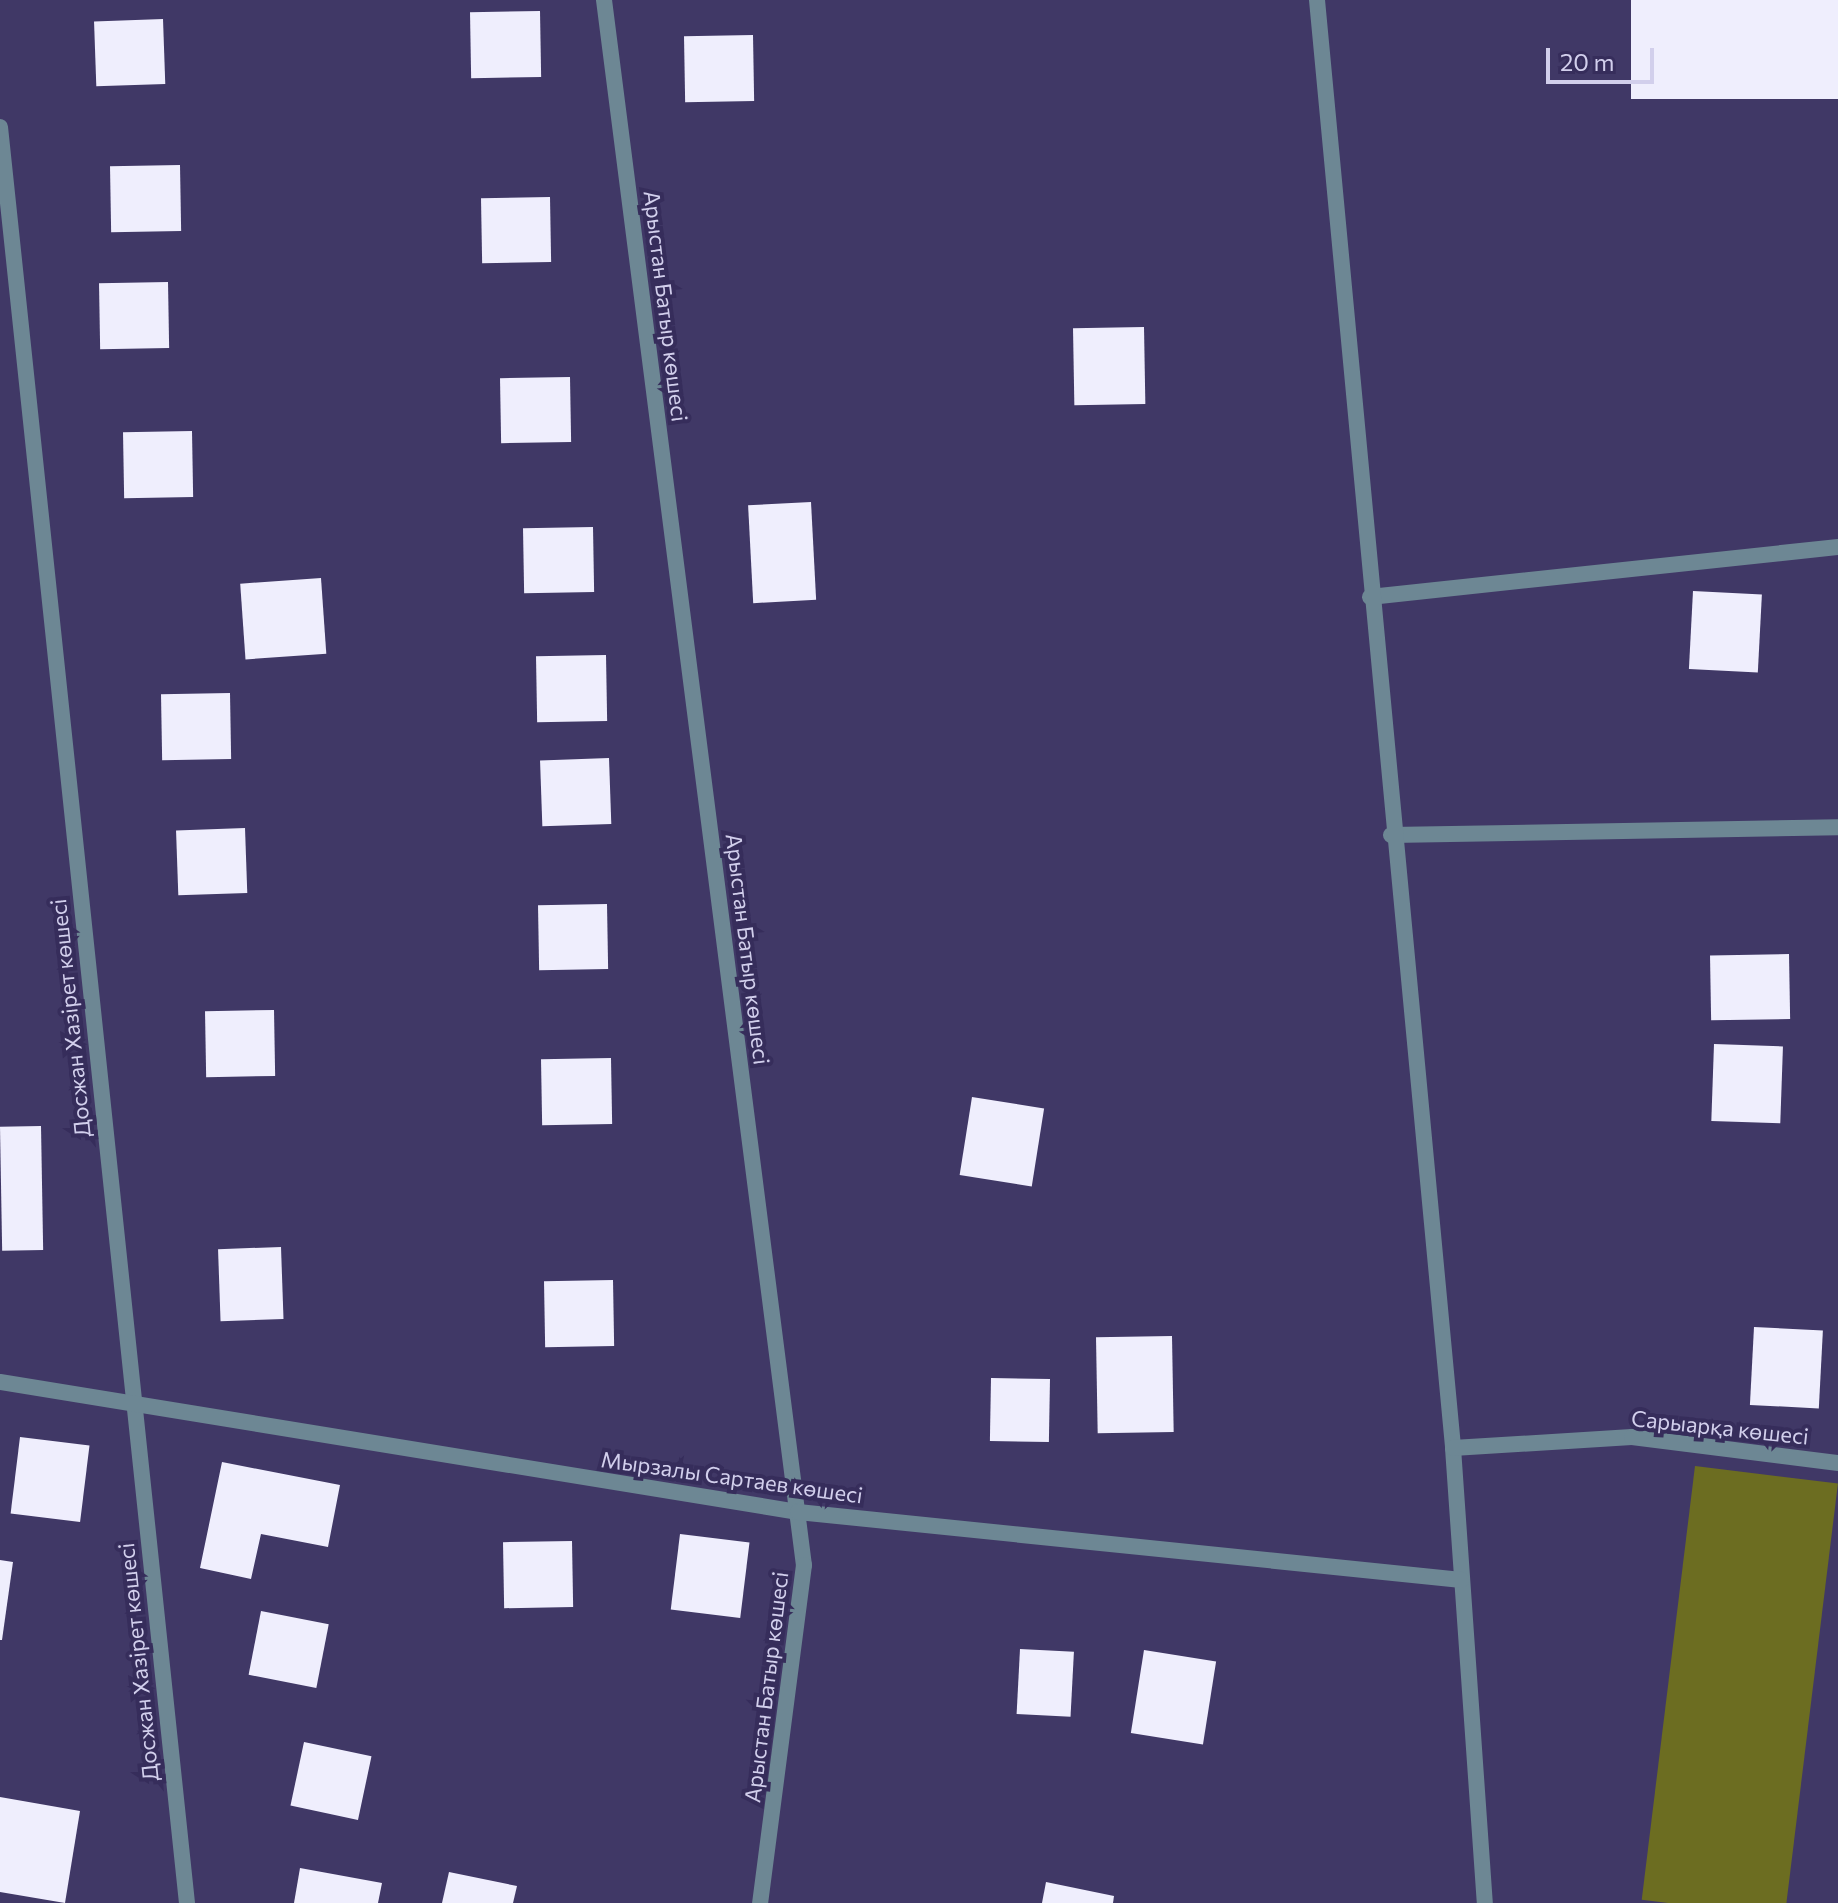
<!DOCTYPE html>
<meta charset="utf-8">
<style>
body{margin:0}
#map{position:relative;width:1838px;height:1903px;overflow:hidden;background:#403866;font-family:Commissioner,sans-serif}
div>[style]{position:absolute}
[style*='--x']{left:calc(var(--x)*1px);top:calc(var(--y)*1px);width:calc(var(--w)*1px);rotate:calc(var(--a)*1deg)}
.forest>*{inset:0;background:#6c6d21;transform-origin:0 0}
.building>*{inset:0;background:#efeefd;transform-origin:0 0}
.lane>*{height:16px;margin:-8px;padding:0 8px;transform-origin:8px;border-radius:8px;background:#6d8794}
.street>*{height:16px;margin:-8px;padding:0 8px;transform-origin:8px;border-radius:8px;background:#6d8794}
span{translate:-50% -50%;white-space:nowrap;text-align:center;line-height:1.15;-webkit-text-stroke:8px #362d5b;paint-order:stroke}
.street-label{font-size:22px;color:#d2cfec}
.scale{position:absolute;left:1546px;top:48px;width:108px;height:36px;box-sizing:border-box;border:4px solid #d2cfec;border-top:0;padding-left:10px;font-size:24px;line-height:28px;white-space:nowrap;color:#d2cfec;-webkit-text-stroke:6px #362d5b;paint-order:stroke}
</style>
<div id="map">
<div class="forest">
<div style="left:1695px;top:1466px;width:144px;height:437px;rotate:7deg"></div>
</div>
<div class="building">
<div style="left:1631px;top:0;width:207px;height:99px"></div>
<div style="left:540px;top:11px;width:66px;height:70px;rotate:89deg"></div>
<div style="left:163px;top:19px;width:65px;height:69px;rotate:88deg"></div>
<div style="left:753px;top:35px;width:66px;height:69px;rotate:89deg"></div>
<div style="left:180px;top:165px;width:66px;height:70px;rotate:89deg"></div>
<div style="left:550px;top:197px;width:65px;height:69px;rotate:89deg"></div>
<div style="left:168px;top:282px;width:66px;height:69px;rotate:89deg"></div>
<div style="left:1144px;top:327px;width:77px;height:71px;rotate:89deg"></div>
<div style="left:570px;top:377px;width:65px;height:70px;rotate:89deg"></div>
<div style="left:192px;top:431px;width:66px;height:69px;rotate:89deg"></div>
<div style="left:811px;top:502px;width:98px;height:63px;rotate:87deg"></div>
<div style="left:593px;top:527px;width:65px;height:70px;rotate:89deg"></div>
<div style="left:321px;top:578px;width:76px;height:81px;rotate:86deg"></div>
<div style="left:1693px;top:591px;width:69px;height:78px;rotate:3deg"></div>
<div style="left:606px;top:655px;width:66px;height:70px;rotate:89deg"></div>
<div style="left:230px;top:693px;width:66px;height:69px;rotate:89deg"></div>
<div style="left:609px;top:758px;width:66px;height:69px;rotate:88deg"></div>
<div style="left:245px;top:828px;width:65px;height:69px;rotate:88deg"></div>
<div style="left:607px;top:904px;width:65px;height:69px;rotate:89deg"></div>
<div style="left:1789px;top:954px;width:65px;height:79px;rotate:89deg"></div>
<div style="left:274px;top:1010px;width:66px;height:69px;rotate:89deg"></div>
<div style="left:1714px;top:1044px;width:69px;height:77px;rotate:2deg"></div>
<div style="left:611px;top:1058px;width:66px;height:70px;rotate:89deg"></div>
<div style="left:972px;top:1097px;width:73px;height:79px;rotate:9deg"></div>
<div style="left:41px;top:1126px;width:124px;height:41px;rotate:89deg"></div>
<div style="left:281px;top:1247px;width:72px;height:63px;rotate:88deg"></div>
<div style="left:613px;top:1280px;width:66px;height:69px;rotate:89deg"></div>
<div style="left:1754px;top:1327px;width:69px;height:78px;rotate:3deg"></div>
<div style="left:1172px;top:1336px;width:96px;height:76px;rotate:89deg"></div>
<div style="left:991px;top:1378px;width:59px;height:63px;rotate:1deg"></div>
<div style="left:20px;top:1437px;width:70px;height:77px;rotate:7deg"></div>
<div style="clip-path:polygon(222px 1462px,340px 1485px,328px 1547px,261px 1534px,251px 1579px,200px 1568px)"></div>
<div style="left:680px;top:1534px;width:70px;height:76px;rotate:7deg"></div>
<div style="left:572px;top:1541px;width:66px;height:69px;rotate:89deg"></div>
<div style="clip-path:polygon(0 1560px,13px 1562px,2px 1640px,0 1640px)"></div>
<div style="left:261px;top:1611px;width:69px;height:65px;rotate:11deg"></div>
<div style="left:1020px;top:1649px;width:54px;height:65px;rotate:3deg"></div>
<div style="left:1144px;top:1650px;width:73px;height:84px;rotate:9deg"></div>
<div style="left:304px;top:1742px;width:69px;height:65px;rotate:12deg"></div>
<div style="clip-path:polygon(0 1797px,80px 1811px,65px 1903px,0 1892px)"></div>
<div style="clip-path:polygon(300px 1868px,382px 1883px,378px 1903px,294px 1903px)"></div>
<div style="clip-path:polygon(449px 1872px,517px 1886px,513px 1903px,442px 1903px)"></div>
<div style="clip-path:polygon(1046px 1882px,1114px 1896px,1113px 1903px,1042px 1903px)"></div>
</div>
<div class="lane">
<div style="--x:1370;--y:597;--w:471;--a:-6.1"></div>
<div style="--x:1391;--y:835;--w:447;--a:-1"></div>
</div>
<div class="street">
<div style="--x:604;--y:0;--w:1578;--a:82.72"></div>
<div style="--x:804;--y:1565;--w:341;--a:97.4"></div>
<div style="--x:1317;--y:0;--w:1454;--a:84.63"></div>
<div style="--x:1453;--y:1448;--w:456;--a:86"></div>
<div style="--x:0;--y:127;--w:1786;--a:83.99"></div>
<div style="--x:0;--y:1382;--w:809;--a:9.25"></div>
<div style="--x:798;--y:1512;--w:667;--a:5.85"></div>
<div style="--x:1453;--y:1448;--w:179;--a:-3.5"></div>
<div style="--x:1632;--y:1437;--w:208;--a:7.2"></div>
</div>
<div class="street-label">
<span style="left:666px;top:306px;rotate:83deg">Арыстан Батыр көшесі</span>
<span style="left:748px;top:949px;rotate:83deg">Арыстан Батыр көшесі</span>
<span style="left:70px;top:1018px;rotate:-96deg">Досжан Хазірет көшесі</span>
<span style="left:1720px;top:1427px;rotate:6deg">Сарыарқа көшесі</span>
<span style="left:732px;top:1477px;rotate:8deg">Мырзалы Сартаев көшесі</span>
<span style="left:138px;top:1662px;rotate:-96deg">Досжан Хазірет көшесі</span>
<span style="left:766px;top:1687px;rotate:-83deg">Арыстан Батыр көшесі</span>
</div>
<div class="scale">20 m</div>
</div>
